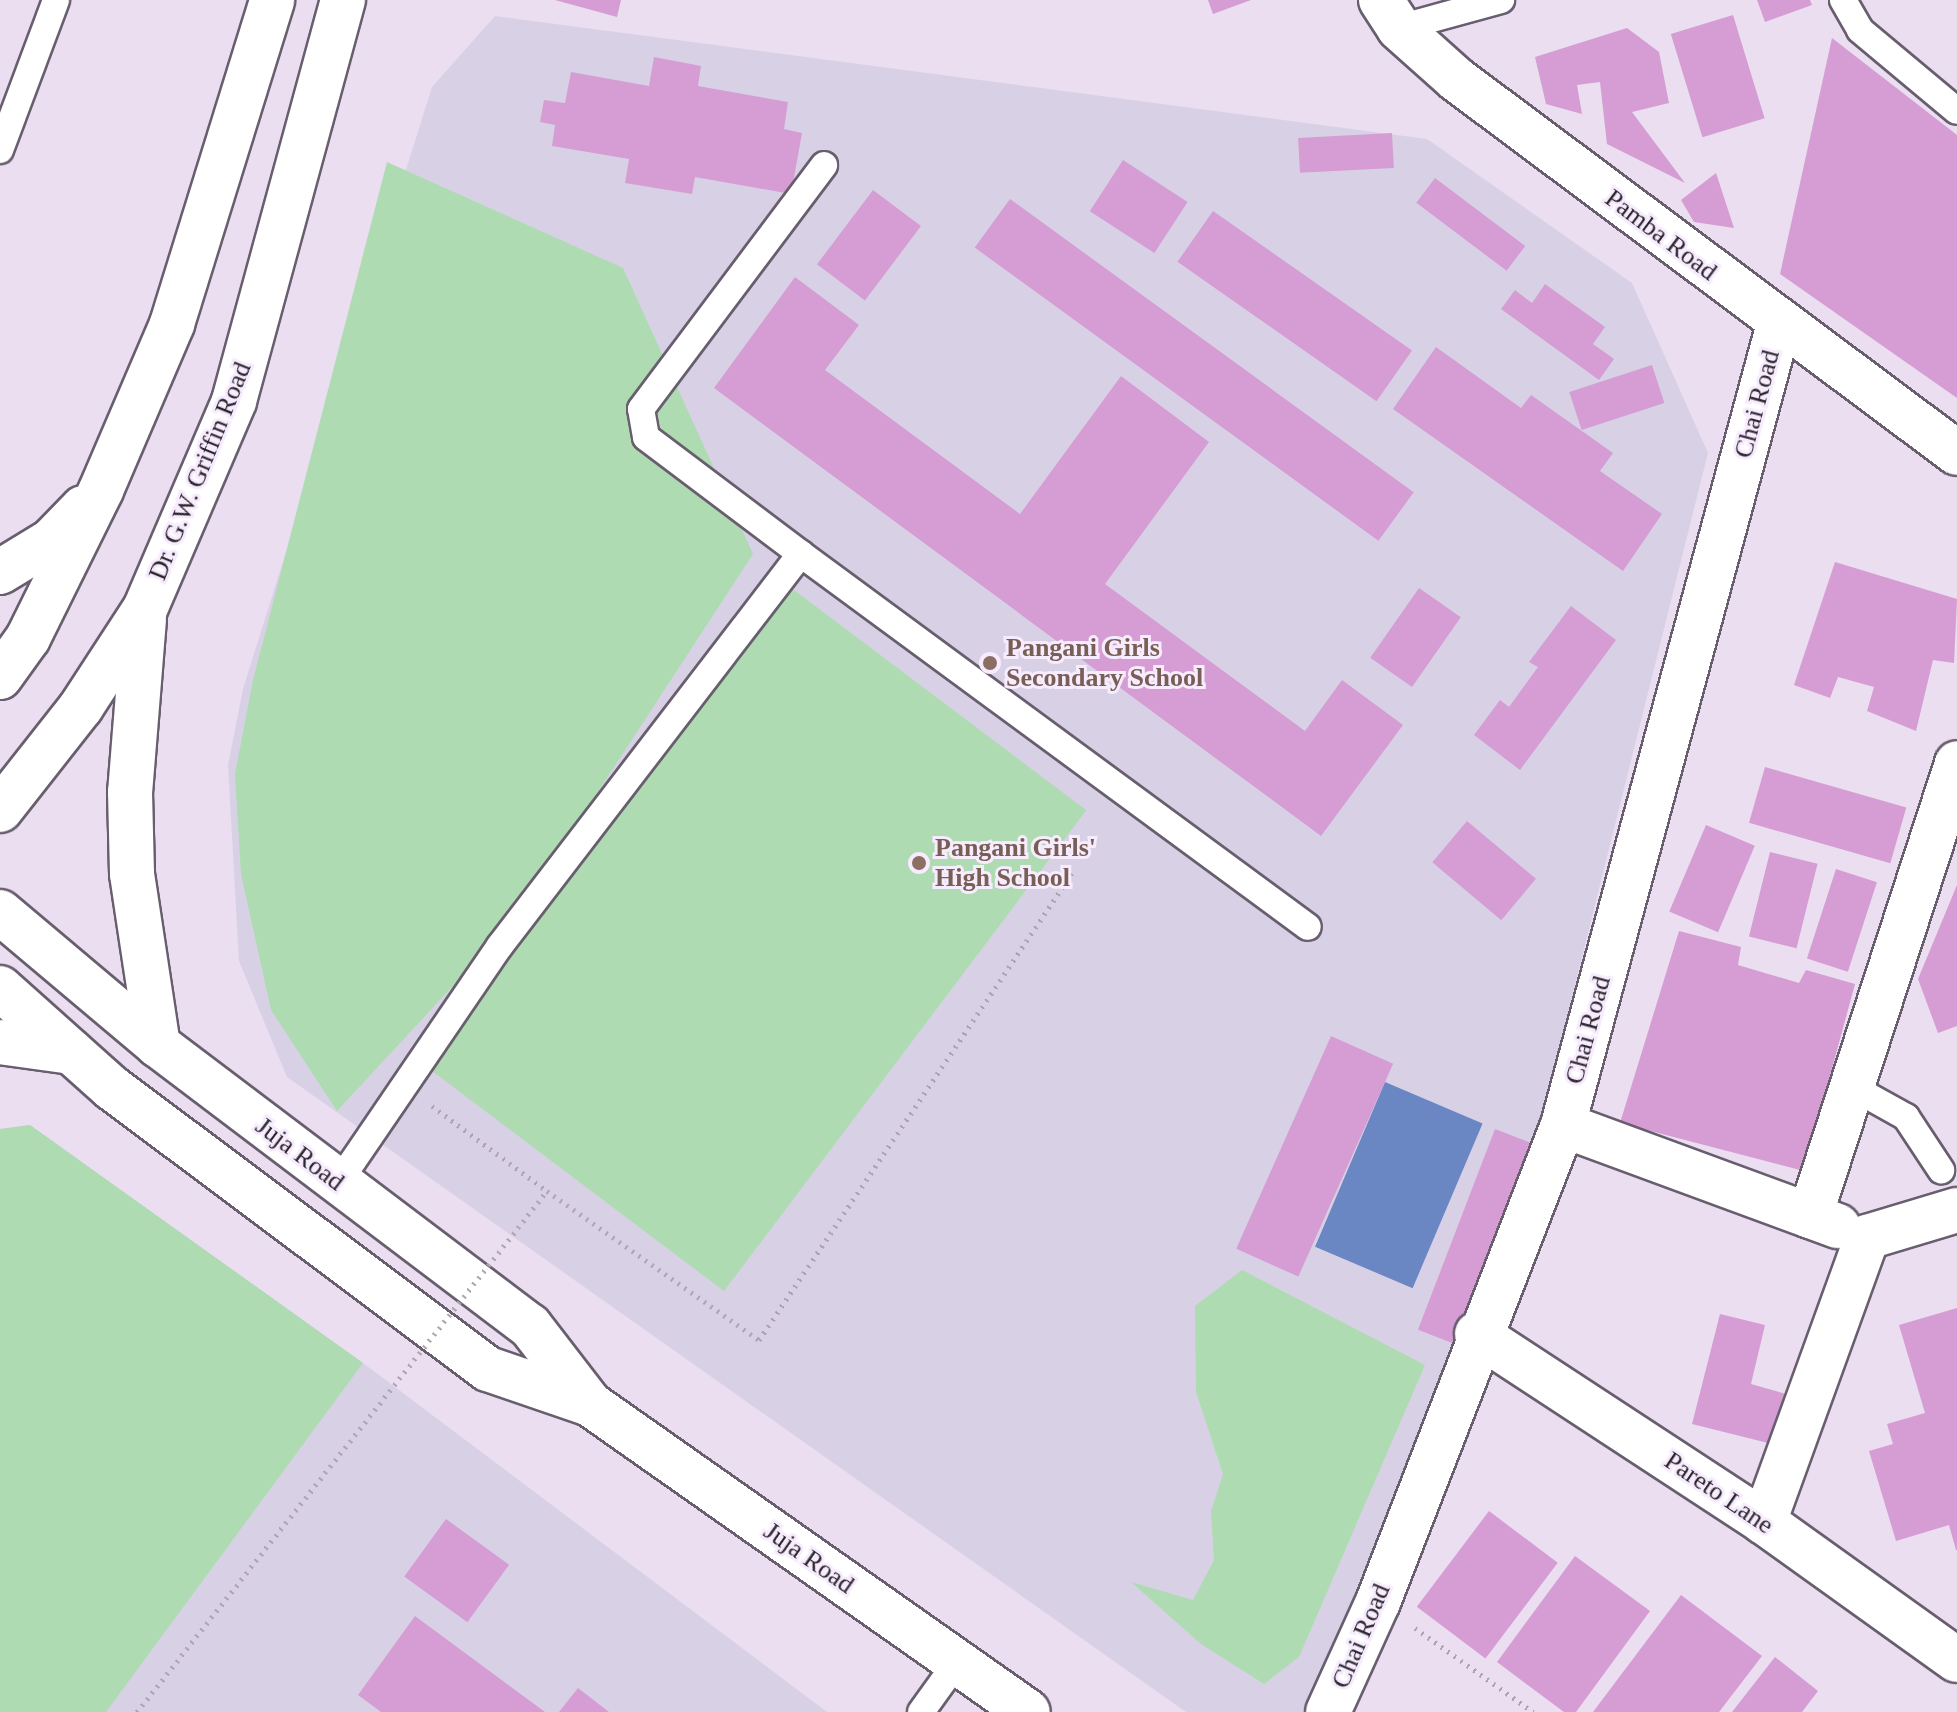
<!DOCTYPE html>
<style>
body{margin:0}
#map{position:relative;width:1957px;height:1712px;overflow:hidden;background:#eadef0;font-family:Georgia,serif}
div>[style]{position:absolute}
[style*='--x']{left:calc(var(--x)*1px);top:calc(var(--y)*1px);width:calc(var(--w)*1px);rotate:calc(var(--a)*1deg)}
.education>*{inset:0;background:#d8d1e6}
.green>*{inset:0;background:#aedbb2;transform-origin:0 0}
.water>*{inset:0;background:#6a86c3;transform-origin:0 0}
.building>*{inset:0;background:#d59dd3;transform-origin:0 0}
.path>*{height:5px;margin-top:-2.5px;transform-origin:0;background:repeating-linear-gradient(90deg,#ada3b1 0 2px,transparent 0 8px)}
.roads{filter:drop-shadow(2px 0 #685e6e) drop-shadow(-2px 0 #685e6e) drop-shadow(0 2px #685e6e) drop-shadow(0 -2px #685e6e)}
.lane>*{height:26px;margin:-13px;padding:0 13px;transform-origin:13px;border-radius:13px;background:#fff}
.street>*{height:44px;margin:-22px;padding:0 22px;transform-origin:22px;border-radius:22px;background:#fff}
.secondary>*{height:44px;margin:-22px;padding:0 22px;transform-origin:22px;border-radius:22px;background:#fff}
.path-bridge>*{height:5px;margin-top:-2.5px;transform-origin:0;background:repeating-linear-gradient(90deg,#ada3b1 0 2px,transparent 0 8px)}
.dots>*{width:22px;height:22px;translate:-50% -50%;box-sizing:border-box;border:4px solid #f7ebfe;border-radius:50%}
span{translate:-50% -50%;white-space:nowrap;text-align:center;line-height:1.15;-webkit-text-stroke:6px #f7ebfe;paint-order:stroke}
.street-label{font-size:26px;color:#28242a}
.education-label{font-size:26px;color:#785e54;font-weight:700}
.left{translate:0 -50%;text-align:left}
</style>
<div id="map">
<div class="education">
<div style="clip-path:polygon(495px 16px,1427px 139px,1632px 283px,1708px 453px,1537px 1137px,1308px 1712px,1186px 1712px,287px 1077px,239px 961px,228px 765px,243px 689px,432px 87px)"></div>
<div style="clip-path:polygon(30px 1125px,363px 1363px,827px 1712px,0 1712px,0 1129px)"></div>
</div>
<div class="green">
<div style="clip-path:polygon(387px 162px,623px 268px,753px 554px,515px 919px,337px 1111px,271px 1010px,241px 874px,235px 774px,253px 680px)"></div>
<div style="left:790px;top:587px;width:371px;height:602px;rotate:37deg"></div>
<div style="clip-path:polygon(30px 1125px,363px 1363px,106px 1712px,0 1712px,0 1129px)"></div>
<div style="clip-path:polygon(1242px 1270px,1425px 1365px,1299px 1657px,1264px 1684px,1201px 1644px,1131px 1582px,1193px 1600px,1214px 1560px,1211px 1511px,1223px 1474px,1196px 1392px,1195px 1306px)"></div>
</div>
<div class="water">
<div style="left:1385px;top:1082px;width:106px;height:179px;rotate:23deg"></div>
</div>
<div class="building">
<div style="clip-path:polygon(555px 0,621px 0,617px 17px)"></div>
<div style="clip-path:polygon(1208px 0,1251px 0,1213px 14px)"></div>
<div style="clip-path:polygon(1757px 0,1810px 0,1812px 5px,1765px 22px)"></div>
<div style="left:1733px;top:15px;width:108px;height:65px;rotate:73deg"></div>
<div style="clip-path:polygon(1627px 28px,1659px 52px,1669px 103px,1632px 112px,1685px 183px,1607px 144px,1600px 82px,1577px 85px,1582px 114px,1546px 104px,1535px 57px)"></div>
<div style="clip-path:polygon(1832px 38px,1957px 135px,1957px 398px,1780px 274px)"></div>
<div style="clip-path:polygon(654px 57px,701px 66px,698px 86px,788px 102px,784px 129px,802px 133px,791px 194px,695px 177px,692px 194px,625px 183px,629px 159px,552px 146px,555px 125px,540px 122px,544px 100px,565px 103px,571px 72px,649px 86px)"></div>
<div style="left:1392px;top:133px;width:35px;height:94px;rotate:87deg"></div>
<div style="left:1123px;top:160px;width:77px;height:61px;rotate:33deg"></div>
<div style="clip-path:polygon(1716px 173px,1734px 228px,1694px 222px,1681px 200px)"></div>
<div style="left:1435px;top:178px;width:113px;height:31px;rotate:37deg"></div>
<div style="left:873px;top:190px;width:60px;height:93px;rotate:37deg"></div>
<div style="left:1010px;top:199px;width:499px;height:60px;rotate:36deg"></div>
<div style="left:1213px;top:211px;width:243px;height:62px;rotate:35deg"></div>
<div style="clip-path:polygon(795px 277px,859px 325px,825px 370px,1020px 514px,1121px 376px,1209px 442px,1105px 584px,1305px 731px,1342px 680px,1403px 725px,1321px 836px,714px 388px)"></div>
<div style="clip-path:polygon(1545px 284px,1605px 327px,1593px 344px,1614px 359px,1599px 380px,1501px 309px,1515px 290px,1532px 303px)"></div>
<div style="clip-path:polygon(1436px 347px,1521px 408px,1531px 395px,1613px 453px,1600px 471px,1662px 514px,1623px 571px,1393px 409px)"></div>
<div style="left:1652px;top:365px;width:40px;height:87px;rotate:72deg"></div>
<div style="clip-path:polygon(1835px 562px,1957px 599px,1954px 663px,1933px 660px,1916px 731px,1867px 711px,1874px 687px,1838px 677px,1830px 698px,1794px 685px)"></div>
<div style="left:1419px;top:588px;width:51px;height:85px;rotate:35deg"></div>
<div style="clip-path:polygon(1571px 606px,1616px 640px,1520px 770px,1474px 735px,1500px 700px,1509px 707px,1538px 667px,1529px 662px)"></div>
<div style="left:1765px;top:767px;width:147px;height:58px;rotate:16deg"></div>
<div style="left:1467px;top:821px;width:90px;height:54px;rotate:40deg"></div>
<div style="left:1706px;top:825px;width:53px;height:94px;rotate:23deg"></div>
<div style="left:1770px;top:852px;width:49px;height:87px;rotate:14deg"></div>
<div style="left:1836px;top:869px;width:43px;height:94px;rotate:18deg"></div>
<div style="clip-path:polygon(1957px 885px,1957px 1026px,1938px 1033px,1918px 979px)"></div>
<div style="clip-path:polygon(1679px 931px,1741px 947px,1738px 965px,1799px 983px,1806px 970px,1855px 984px,1804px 1171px,1620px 1123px)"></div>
<div style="left:1331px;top:1036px;width:68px;height:233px;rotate:24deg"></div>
<div style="left:1495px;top:1129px;width:43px;height:215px;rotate:21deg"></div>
<div style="clip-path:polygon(1957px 1308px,1957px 1550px,1956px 1550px,1949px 1525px,1896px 1541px,1869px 1451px,1893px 1444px,1887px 1424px,1925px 1413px,1899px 1325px)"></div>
<div style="clip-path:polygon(1720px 1314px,1765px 1325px,1751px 1384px,1797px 1397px,1784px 1447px,1692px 1424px)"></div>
<div style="left:1489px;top:1511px;width:86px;height:120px;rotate:37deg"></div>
<div style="left:446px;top:1519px;width:78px;height:71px;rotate:36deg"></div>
<div style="clip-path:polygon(1575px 1556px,1650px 1611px,1576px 1712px,1564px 1712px,1497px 1662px)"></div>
<div style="clip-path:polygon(1681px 1595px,1762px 1656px,1719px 1712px,1593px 1712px)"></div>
<div style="clip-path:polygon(415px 1616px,545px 1712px,381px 1712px,358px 1695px)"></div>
<div style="clip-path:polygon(1775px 1657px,1818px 1691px,1802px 1712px,1732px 1712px)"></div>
<div style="clip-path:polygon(578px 1688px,609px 1712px,559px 1712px)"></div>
</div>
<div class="path">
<div style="--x:432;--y:1106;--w:143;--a:36.5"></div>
<div style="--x:1415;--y:1628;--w:145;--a:35.4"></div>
</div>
<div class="roads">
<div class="lane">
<div style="--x:1843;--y:0;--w:34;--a:60"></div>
<div style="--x:1860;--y:30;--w:126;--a:39.9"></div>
<div style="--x:1399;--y:28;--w:106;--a:-15.4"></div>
<div style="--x:0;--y:150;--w:160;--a:-69.5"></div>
<div style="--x:801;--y:554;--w:194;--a:-143"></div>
<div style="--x:646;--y:437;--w:28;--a:-100"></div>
<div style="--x:641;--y:409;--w:305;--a:-53.1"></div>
<div style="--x:1852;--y:1087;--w:62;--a:29.1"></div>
<div style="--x:1906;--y:1117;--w:64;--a:56.6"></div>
<div style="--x:338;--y:1183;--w:286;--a:-55.7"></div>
<div style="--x:499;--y:947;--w:496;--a:-52.5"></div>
<div style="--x:801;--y:554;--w:629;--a:36.34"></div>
<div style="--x:921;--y:1712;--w:62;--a:-54.2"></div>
</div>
<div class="street">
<div style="--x:1381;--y:0;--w:33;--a:57"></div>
<div style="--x:1399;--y:28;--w:76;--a:41.8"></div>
<div style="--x:1456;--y:79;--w:625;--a:36.74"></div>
<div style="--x:1563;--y:1125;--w:293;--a:20.2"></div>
<div style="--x:1810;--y:1216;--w:476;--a:-72"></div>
<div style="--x:1477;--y:1334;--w:343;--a:33.2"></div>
<div style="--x:1764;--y:1522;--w:237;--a:35.6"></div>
<div style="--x:1764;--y:1522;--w:303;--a:-70.1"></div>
<div style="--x:1867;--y:1237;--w:94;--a:-16.7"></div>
<div style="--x:1328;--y:1712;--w:121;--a:-65.6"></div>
<div style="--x:1378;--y:1602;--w:512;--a:-68.8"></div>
<div style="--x:1563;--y:1125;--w:830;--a:-74.91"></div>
</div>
<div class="secondary">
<div style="--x:0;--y:572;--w:60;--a:-31.3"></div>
<div style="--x:51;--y:541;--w:46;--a:-45.9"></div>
<div style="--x:144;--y:619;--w:174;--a:94.6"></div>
<div style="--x:130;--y:792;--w:82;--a:88.6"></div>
<div style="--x:132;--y:874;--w:173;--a:81.4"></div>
<div style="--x:0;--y:677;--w:48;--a:-54.3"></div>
<div style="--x:28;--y:638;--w:165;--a:-63.7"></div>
<div style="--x:101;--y:490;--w:181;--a:-66.8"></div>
<div style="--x:172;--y:324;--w:339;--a:-72.8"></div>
<div style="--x:0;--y:810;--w:131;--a:-51.8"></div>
<div style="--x:81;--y:707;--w:117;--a:-56.9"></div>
<div style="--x:145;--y:609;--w:226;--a:-66.8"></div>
<div style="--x:234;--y:401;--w:416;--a:-74.8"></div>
<div style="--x:0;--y:912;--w:207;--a:40.1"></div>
<div style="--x:158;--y:1045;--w:466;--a:37.1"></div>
<div style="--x:530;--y:1326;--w:98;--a:52.4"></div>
<div style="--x:0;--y:988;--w:150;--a:41.8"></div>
<div style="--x:112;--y:1088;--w:469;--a:36.8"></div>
<div style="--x:488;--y:1369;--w:108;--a:18.9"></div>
<div style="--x:590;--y:1404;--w:535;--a:35.11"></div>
<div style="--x:0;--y:1042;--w:72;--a:8"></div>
</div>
</div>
<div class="path-bridge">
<div style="--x:137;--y:1712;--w:663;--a:-51.8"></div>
<div style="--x:547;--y:1191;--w:259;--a:35.1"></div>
<div style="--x:759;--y:1340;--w:566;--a:-56.17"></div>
</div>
<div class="dots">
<div style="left:990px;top:663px;background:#8d6e63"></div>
<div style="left:919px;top:863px;background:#8d6e63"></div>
</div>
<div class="street-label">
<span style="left:1661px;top:235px;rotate:37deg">Pamba Road</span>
<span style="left:1757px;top:404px;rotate:-75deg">Chai Road</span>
<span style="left:200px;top:471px;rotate:-68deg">Dr. G.W. Griffin Road</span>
<span style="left:1588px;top:1030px;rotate:-75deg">Chai Road</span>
<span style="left:300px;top:1154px;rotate:37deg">Juja Road</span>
<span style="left:1719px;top:1493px;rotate:34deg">Pareto Lane</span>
<span style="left:809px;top:1558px;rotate:35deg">Juja Road</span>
<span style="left:1361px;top:1636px;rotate:-67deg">Chai Road</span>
</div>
<div class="education-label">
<span class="left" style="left:1006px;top:663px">Pangani Girls<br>Secondary School</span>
<span class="left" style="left:935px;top:863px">Pangani Girls'<br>High School</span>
</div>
</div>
